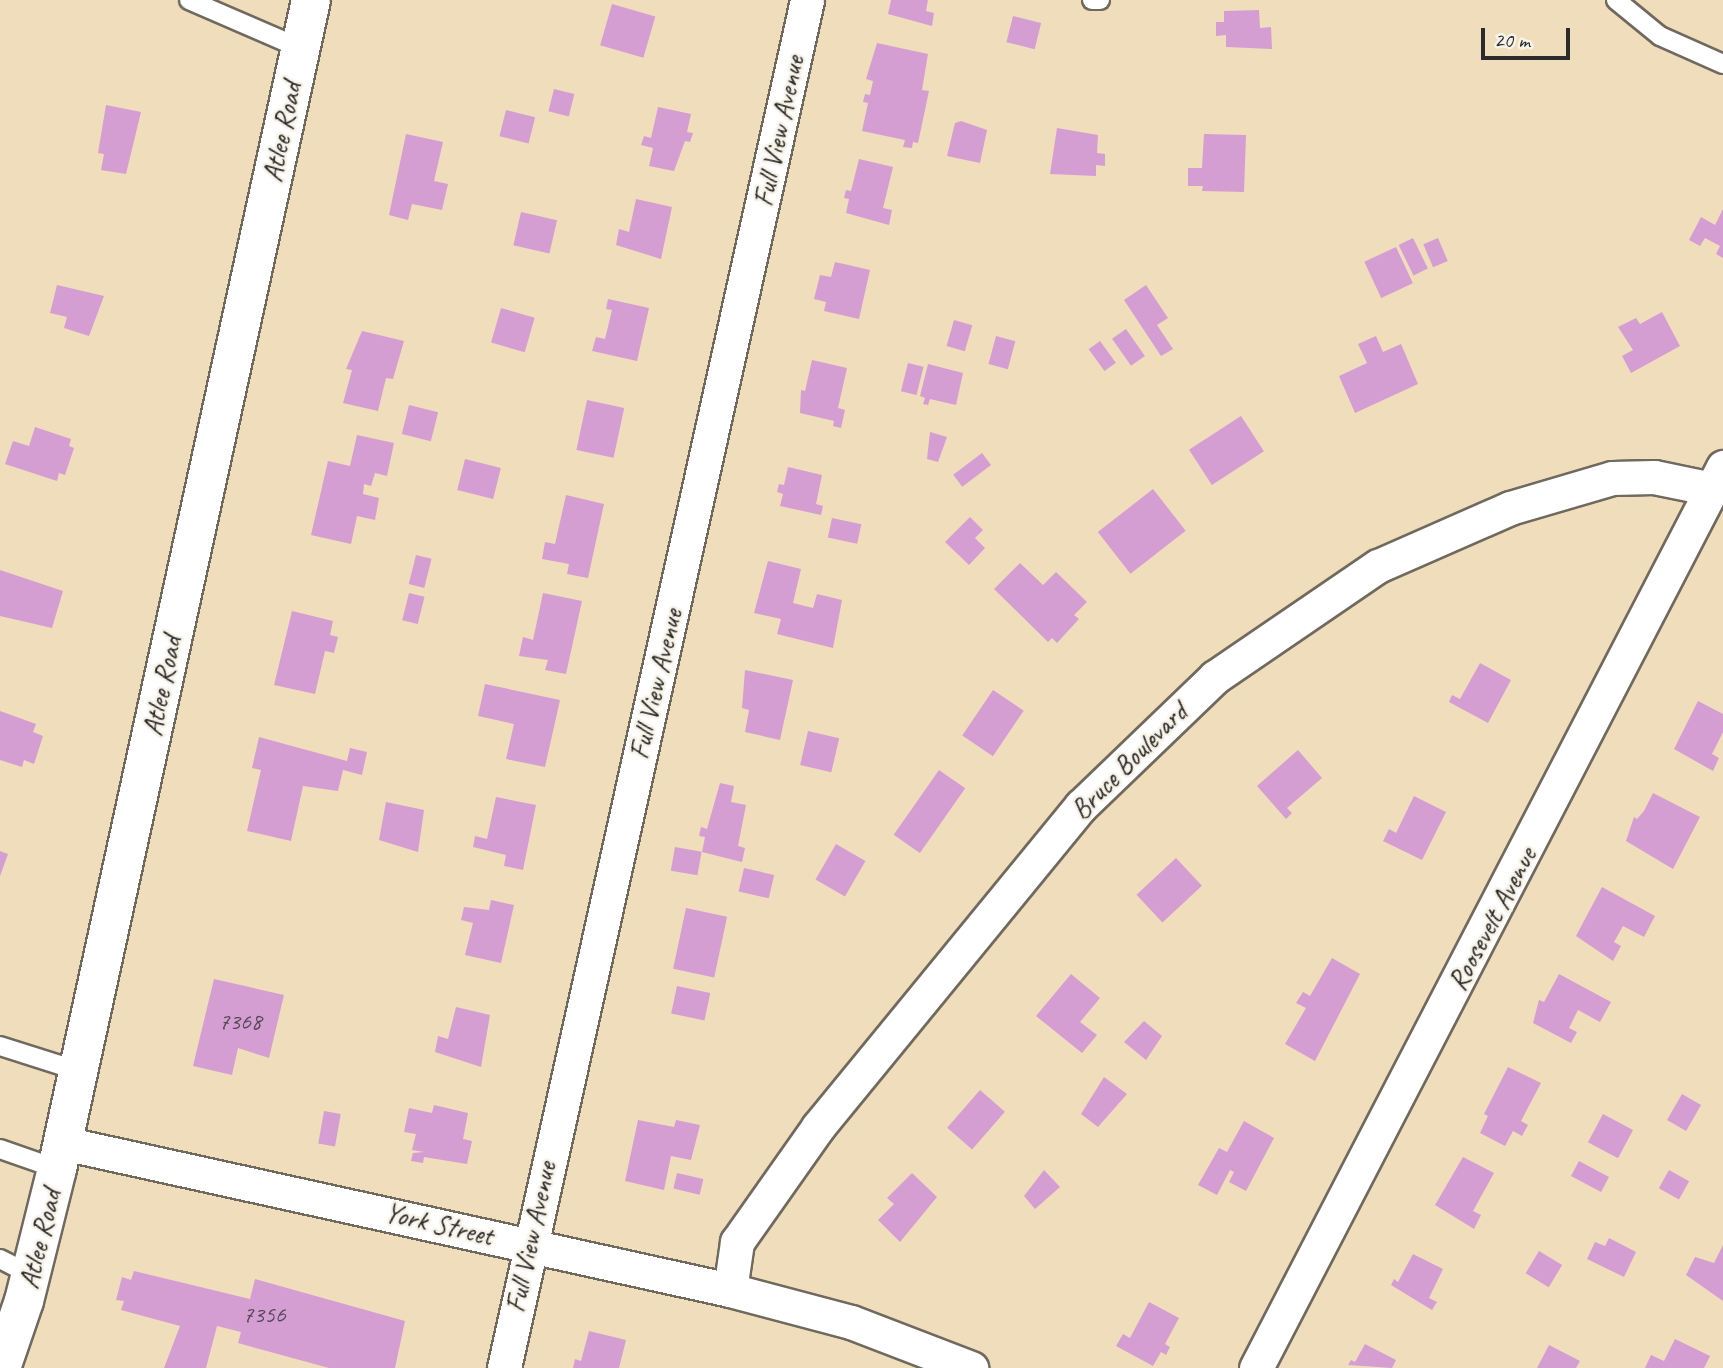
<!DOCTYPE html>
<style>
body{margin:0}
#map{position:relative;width:1723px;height:1368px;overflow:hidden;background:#f0ddbc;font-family:Caveat,sans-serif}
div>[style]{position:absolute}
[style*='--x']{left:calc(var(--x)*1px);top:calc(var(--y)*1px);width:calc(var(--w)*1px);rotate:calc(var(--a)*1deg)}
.building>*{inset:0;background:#d49ed3;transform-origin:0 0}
.roads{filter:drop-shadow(2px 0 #70695e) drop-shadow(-2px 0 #70695e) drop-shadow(0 2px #70695e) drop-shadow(0 -2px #70695e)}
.lane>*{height:18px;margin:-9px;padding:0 9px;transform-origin:9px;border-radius:9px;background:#fff}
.street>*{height:33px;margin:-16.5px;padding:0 16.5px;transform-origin:16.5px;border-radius:16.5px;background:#fff}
.secondary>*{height:38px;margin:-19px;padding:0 19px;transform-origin:19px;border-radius:19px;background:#fff}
span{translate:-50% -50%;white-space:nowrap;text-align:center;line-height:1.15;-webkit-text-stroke:5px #f7f3e8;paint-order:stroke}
.number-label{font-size:24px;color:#554855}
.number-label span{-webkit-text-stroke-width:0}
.street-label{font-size:28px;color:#2b2b2b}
.scale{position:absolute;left:1481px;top:28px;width:89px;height:32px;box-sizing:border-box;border:4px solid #2b2b2b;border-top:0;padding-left:9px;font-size:21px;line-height:24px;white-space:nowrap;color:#2b2b2b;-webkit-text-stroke:5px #f7f3e8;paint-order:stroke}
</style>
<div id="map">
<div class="building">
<div style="clip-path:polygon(891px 0,928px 0,926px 11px,934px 13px,932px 26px,888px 14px)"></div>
<div style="left:612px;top:4px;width:45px;height:43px;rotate:16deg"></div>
<div style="clip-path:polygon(1259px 10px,1260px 28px,1271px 27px,1272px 49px,1226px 47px,1226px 35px,1216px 36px,1216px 22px,1224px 22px,1224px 11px)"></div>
<div style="left:1013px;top:16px;width:29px;height:27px;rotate:14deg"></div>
<div style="clip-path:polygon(877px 43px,928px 54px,922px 90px,929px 91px,918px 143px,913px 142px,912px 148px,903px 147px,905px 140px,862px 131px,868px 103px,863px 102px,865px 94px,870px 95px,873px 81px,866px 79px)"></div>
<div style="left:554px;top:89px;width:21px;height:23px;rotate:14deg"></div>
<div style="clip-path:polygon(106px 105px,141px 112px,126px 174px,101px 170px,104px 154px,98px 153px)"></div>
<div style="clip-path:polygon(658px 107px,691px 114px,687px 132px,693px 133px,690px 142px,685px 141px,674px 171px,649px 166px,653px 148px,641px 145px,644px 136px,651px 138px)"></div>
<div style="left:506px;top:110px;width:30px;height:27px;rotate:14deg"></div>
<div style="clip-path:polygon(961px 121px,987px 130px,980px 163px,947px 156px,955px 123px)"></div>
<div style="clip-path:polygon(1057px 128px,1098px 135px,1097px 153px,1105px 154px,1105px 166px,1096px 165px,1096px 176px,1050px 174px)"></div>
<div style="clip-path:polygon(406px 134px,443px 142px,434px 181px,448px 184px,442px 210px,412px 204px,408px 220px,389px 215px)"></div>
<div style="clip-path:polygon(1204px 134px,1246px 135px,1244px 192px,1202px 191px,1203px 186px,1188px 186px,1188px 168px,1202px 168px)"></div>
<div style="clip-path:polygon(859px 159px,893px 167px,883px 208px,892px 210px,889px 225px,846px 213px,849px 199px,844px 198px,846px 190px,851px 191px)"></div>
<div style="clip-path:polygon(636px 199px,672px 207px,661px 259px,616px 245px,619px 229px,629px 232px)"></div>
<div style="clip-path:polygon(1723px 209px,1723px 258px,1716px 254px,1720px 246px,1705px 238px,1700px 246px,1689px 240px,1701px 217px,1715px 225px)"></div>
<div style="left:521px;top:212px;width:37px;height:34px;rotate:13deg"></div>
<div style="left:1413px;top:238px;width:34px;height:16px;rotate:64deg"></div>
<div style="left:1438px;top:238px;width:25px;height:16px;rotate:67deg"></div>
<div style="left:1396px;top:247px;width:40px;height:35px;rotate:65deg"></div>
<div style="clip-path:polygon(835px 262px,870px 270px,859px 319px,824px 311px,826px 302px,814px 299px,820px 275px,831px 277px)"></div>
<div style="clip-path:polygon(57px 285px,104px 296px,89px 336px,64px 328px,67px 317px,50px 313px)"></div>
<div style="clip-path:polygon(1146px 285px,1168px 318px,1157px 325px,1173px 349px,1161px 356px,1124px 300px)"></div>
<div style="clip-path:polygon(608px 299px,649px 308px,637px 361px,592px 351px,596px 337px,605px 339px,612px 310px,606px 309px)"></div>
<div style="left:501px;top:308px;width:35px;height:36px;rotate:16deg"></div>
<div style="clip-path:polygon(1662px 312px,1680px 346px,1631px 373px,1622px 356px,1633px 350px,1618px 327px,1636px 318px,1640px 324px)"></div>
<div style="left:954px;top:320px;width:19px;height:27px;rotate:16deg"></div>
<div style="left:1126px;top:329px;width:33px;height:17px;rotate:55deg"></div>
<div style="clip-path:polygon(362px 331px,404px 341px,393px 379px,386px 378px,378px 411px,343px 403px,352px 370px,346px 369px)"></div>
<div style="left:996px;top:336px;width:20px;height:29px;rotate:15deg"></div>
<div style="clip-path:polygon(1376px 336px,1383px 352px,1401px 344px,1418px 384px,1355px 413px,1339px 376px,1367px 363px,1358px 344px)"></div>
<div style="left:1100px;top:341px;width:27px;height:14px;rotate:54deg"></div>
<div style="clip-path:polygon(812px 360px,847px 368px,838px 408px,845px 410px,841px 428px,833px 426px,834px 421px,800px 413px,801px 390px,805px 391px)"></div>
<div style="left:908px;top:363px;width:16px;height:29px;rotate:14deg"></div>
<div style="clip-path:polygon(928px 364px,963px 373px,956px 405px,930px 399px,928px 405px,923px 404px,925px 398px,920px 396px)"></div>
<div style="left:587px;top:400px;width:38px;height:51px;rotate:12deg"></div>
<div style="left:409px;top:405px;width:30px;height:30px;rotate:14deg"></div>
<div style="left:1241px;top:416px;width:42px;height:62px;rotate:57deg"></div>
<div style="clip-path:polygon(35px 427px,71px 439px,69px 446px,74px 448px,65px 475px,59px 473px,57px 481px,5px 464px,13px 441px,29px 446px)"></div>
<div style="clip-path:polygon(930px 432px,947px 437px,938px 462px,927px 459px)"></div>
<div style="clip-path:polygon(357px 435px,394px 443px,387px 476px,375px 473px,371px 486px,364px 484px,363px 494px,379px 498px,375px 520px,357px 516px,351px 544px,311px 535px,328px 461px,350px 466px)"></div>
<div style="left:982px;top:453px;width:15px;height:36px;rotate:53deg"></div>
<div style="left:465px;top:459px;width:37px;height:32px;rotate:14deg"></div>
<div style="clip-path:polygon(788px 467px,822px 475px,816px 504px,823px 506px,821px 515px,780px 506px,783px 494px,777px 492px,779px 484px,784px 485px)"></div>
<div style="left:1153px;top:489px;width:53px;height:70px;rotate:52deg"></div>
<div style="clip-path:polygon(566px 495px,604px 504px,588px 578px,567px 574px,569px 564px,542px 559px,545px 542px,555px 544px)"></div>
<div style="clip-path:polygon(970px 517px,983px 530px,975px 538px,985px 548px,969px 565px,945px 542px)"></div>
<div style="left:832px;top:518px;width:30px;height:20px;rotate:12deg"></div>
<div style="left:416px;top:555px;width:16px;height:30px;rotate:14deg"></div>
<div style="clip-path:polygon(768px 561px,801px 569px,793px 603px,813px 608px,817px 594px,842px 600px,833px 648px,777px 634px,781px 619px,754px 613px)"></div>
<div style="clip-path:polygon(1020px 563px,1043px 585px,1056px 572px,1087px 602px,1074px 615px,1079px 619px,1057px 643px,1052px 638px,1048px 642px,994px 589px)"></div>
<div style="clip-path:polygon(0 570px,63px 591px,52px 628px,0 616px)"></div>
<div style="left:409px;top:593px;width:16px;height:28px;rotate:14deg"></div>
<div style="clip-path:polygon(543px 593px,582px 601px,566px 674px,545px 670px,548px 660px,519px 656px,523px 637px,533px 640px)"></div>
<div style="clip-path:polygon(292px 611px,333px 621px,330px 635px,338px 637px,334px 653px,325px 651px,315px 694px,274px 685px)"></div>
<div style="clip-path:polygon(1480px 663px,1511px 680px,1488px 723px,1449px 702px,1452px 695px,1460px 699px)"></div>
<div style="clip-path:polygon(745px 670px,793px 680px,780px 740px,745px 732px,749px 710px,742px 708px)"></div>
<div style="clip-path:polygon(485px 684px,560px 700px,545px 767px,506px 759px,514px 724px,478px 716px)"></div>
<div style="left:993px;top:690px;width:37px;height:55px;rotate:34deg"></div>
<div style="clip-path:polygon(1698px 701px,1723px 714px,1723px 732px,1712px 754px,1719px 758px,1713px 771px,1674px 749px)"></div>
<div style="clip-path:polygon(0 711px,36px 724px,33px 732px,43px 736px,34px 764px,24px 760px,22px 767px,0 760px)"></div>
<div style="left:808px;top:731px;width:32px;height:35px;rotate:13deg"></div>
<div style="clip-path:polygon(259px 737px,347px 761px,350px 748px,367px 752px,362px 775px,343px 770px,338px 791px,303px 786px,291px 841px,247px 831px,261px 770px,252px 768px)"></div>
<div style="clip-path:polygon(1298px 750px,1322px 778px,1287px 808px,1292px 813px,1286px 819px,1257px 786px)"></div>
<div style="left:939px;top:770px;width:32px;height:79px;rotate:35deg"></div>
<div style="clip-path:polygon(720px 783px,734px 786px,731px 802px,746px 805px,738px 846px,745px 848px,742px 862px,702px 852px,705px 837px,699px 836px,701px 827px,707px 829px)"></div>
<div style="clip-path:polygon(1653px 793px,1700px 817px,1673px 869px,1626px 841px,1634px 817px,1637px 819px,1644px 811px)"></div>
<div style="clip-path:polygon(1414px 796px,1446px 812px,1422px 860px,1383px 841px,1389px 829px,1396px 833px)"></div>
<div style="clip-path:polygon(496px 797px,536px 805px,523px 870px,504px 866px,506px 855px,473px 847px,475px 836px,487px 839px)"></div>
<div style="clip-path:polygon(386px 802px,424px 810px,418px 852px,379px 840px)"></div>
<div style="left:836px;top:844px;width:34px;height:41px;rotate:30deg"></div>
<div style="left:675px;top:847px;width:27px;height:24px;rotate:10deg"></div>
<div style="clip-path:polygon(0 851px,8px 854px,0 876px)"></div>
<div style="left:1176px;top:858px;width:38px;height:54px;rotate:47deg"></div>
<div style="left:744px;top:868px;width:31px;height:24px;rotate:13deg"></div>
<div style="clip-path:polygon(1602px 887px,1655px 916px,1644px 937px,1623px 926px,1614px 942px,1621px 946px,1613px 961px,1576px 936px)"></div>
<div style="clip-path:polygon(491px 900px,514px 905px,501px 963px,465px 955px,473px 923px,461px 920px,464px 907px,489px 910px)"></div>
<div style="left:686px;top:908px;width:42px;height:62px;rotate:12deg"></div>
<div style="clip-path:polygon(1332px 958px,1360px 974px,1315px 1061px,1285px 1044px,1306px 1008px,1296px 1003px,1303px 992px,1310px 996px)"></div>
<div style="clip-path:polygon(1071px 974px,1100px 998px,1080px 1022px,1097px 1035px,1082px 1053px,1036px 1016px)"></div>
<div style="clip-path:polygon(1559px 974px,1611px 1002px,1600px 1022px,1578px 1010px,1569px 1028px,1577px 1032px,1571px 1043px,1533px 1023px,1539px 1000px,1544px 1002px)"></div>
<div style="clip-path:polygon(214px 979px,284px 995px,269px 1058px,238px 1048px,232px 1075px,193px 1066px)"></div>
<div style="left:677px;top:986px;width:34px;height:28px;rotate:12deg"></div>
<div style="clip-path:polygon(456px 1007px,490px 1015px,481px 1067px,435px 1052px,438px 1036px,448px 1039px)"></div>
<div style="clip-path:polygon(1144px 1021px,1162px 1036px,1146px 1060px,1124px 1042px)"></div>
<div style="clip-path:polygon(1508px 1067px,1541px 1083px,1521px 1121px,1528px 1125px,1522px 1136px,1513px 1131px,1505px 1146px,1480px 1133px,1488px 1116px,1484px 1114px)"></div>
<div style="clip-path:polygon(1104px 1077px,1127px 1094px,1098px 1127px,1081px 1114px)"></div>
<div style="left:980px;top:1090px;width:33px;height:50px;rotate:41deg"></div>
<div style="left:1682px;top:1094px;width:22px;height:30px;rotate:30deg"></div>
<div style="clip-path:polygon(434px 1105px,468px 1113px,463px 1139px,472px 1141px,467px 1164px,424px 1157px,423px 1163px,411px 1161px,413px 1153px,424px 1152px,412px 1150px,416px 1134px,404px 1132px,409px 1108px,432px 1113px)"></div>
<div style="left:324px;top:1111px;width:17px;height:33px;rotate:10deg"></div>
<div style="left:1603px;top:1114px;width:34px;height:32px;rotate:28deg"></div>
<div style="clip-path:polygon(638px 1120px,674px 1127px,676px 1120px,700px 1125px,691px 1160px,671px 1156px,664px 1190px,625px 1181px)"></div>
<div style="clip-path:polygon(1244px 1121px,1274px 1138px,1246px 1191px,1229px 1182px,1234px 1172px,1230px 1170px,1217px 1195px,1198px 1185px,1219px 1148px,1227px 1152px)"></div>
<div style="clip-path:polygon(1463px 1157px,1494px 1173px,1473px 1211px,1481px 1215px,1474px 1229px,1435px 1205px)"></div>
<div style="left:1579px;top:1161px;width:34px;height:17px;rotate:28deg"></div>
<div style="clip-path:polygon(1044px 1170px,1060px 1187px,1035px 1209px,1024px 1196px)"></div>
<div style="left:1669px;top:1170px;width:23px;height:21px;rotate:29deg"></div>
<div style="left:677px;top:1173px;width:27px;height:16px;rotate:13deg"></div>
<div style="clip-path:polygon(912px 1173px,937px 1197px,900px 1242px,878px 1220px,894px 1204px,887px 1198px)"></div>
<div style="clip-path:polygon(1609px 1238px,1636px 1252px,1624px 1277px,1587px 1259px,1595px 1242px,1605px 1246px)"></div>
<div style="clip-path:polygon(1723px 1245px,1723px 1301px,1686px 1275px,1695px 1257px,1714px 1263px)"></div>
<div style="left:1539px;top:1251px;width:27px;height:26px;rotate:31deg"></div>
<div style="clip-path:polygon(1413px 1254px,1443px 1269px,1429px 1298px,1437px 1302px,1432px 1310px,1391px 1285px,1394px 1279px,1398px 1282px)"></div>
<div style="clip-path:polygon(134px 1271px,250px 1299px,255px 1279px,405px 1321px,395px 1368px,329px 1368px,238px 1343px,241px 1332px,217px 1326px,206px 1368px,164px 1368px,180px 1326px,121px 1310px,124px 1301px,116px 1300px,122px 1277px,131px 1280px)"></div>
<div style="clip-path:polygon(1149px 1302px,1179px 1318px,1165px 1344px,1170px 1347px,1166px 1355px,1161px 1352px,1153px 1366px,1116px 1346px,1123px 1334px,1130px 1338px)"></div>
<div style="clip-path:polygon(589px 1331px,626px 1340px,619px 1368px,573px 1368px,575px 1359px,581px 1361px)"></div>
<div style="clip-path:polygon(1675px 1339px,1710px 1356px,1704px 1368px,1645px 1368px,1651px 1355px,1664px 1361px)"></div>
<div style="clip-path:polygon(1365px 1344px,1396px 1360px,1392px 1368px,1348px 1365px,1351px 1360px,1355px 1362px)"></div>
<div style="clip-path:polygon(1549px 1345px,1580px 1361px,1576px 1368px,1537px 1368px)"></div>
</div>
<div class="roads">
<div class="lane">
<div style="--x:189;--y:0;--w:121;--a:23.4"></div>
<div style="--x:1092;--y:0;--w:8;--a:0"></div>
<div style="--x:1616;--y:0;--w:57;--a:39.3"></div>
<div style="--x:1660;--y:36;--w:69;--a:24"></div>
<div style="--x:0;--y:1046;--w:83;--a:17.6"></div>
<div style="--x:0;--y:1149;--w:60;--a:19.3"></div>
<div style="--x:0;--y:1259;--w:35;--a:27"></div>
</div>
<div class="street">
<div style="--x:63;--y:1143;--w:683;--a:12.43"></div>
<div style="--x:730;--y:1290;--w:125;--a:14.8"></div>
<div style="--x:851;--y:1322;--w:129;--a:21"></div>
<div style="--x:730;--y:1290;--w:49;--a:-81.7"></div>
<div style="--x:737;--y:1242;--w:141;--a:-54.8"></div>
<div style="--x:818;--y:1127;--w:415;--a:-50.7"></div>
<div style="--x:1081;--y:806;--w:186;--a:-43.9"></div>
<div style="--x:1215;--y:677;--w:197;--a:-34.3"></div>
<div style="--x:1378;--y:566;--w:144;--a:-23.7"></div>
<div style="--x:1510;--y:508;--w:106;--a:-16.4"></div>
<div style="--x:1612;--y:478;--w:42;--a:-1.4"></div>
<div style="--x:1654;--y:477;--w:59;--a:11.7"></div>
<div style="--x:504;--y:1368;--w:1401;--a:-77.51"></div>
<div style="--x:1256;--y:1368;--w:1015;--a:-62.6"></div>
</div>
<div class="secondary">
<div style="--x:1;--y:1368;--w:71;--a:-71.1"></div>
<div style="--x:24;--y:1301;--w:136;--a:-76"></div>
<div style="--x:57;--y:1169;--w:1196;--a:-77.74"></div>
</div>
</div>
<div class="number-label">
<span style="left:240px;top:1022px">7368</span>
<span style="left:264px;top:1315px">7356</span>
</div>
<div class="street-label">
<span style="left:779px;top:131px;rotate:-78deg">Full View Avenue</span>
<span style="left:282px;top:132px;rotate:-78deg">Atlee Road</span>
<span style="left:656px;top:684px;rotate:-77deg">Full View Avenue</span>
<span style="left:162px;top:686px;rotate:-78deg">Atlee Road</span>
<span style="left:1129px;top:761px;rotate:-45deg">Bruce Boulevard</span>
<span style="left:1492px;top:919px;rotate:-62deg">Roosevelt Avenue</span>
<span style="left:439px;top:1224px;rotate:13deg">York Street</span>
<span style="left:531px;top:1237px;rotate:-78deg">Full View Avenue</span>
<span style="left:40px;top:1239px;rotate:-76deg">Atlee Road</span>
</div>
<div class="scale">20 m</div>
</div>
